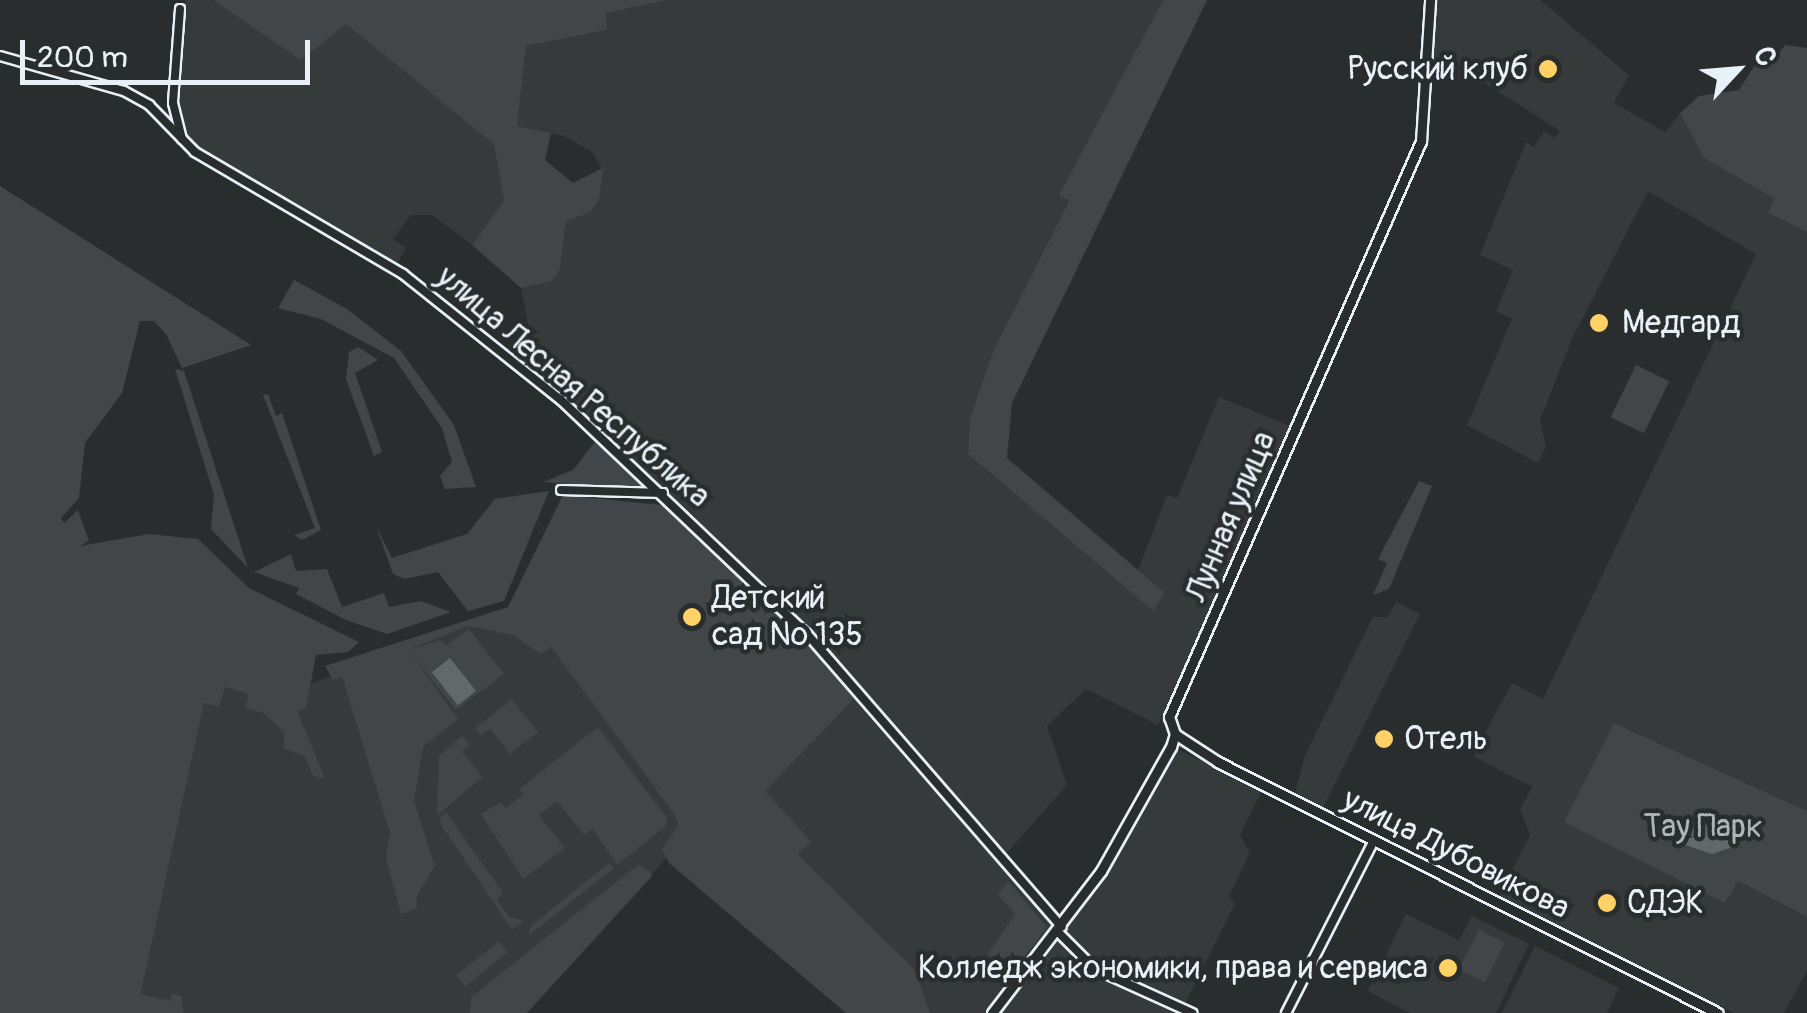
<!DOCTYPE html>
<meta charset="utf-8">
<style>
body{margin:0}
#map{position:relative;width:1807px;height:1013px;overflow:hidden;background:#2a2d2e;font-family:Pangolin,sans-serif}
div>[style]{position:absolute}
[style*='--x']{left:calc(var(--x)*1px);top:calc(var(--y)*1px);width:calc(var(--w)*1px);rotate:calc(var(--a)*1deg)}
.built>*{inset:0;background:#363a3b}
.green>*{inset:0;background:#424648;transform-origin:0 0}
.water>*{inset:0;background:#63686b;transform-origin:0 0}
.roads{filter:drop-shadow(2px 0 #e8f1f8) drop-shadow(-2px 0 #e8f1f8) drop-shadow(0 2px #e8f1f8) drop-shadow(0 -2px #e8f1f8)}
.minor>*{height:8px;margin:-4px;padding:0 4px;transform-origin:4px;border-radius:4px;background:#2a2d2e}
.tertiary>*{height:9px;margin:-4.5px;padding:0 4.5px;transform-origin:4.5px;border-radius:4.5px;background:#2a2d2e}
.dots>*{width:28px;height:28px;translate:-50% -50%;box-sizing:border-box;border:5px solid #2a2d2e;border-radius:50%}
span{translate:-50% -50%;white-space:nowrap;text-align:center;line-height:1.15;-webkit-text-stroke:9px #2a2d2e;paint-order:stroke}
.poi-label{font-size:32px;color:#e8f1f8}
.right{translate:-100% -50%;text-align:right}
.left{translate:0 -50%;text-align:left}
.street-label{font-size:32px;color:#e8f1f8}
.park-label{font-size:32px;color:#aeb5ba}
.north{position:absolute;left:1687px;top:20px;width:100px;height:100px;-webkit-text-stroke:8px #2a2d2e;paint-order:stroke;rotate:64deg;font-size:28px;font-weight:700;line-height:40px;text-align:center;color:#e8f1f8}
.north::after{content:'';display:block;margin:auto;width:35px;height:45px;background:#e8f1f8;clip-path:polygon(50% 0,100% 100%,50% 72%,0 100%)}
.scale{position:absolute;left:20px;top:40px;width:290px;height:45px;box-sizing:border-box;border:5px solid #e8f1f8;border-top:0;padding-left:12px;font-size:30px;line-height:35px;white-space:nowrap;color:#e8f1f8;-webkit-text-stroke:8px #2a2d2e;paint-order:stroke}
</style>
<div id="map">
<div class="built">
<div style="clip-path:polygon(185px 0,213px 0,301px 59px,346px 24px,495px 144px,504px 200px,472px 245px,432px 215px,411px 215px,393px 239px,406px 248px,397px 264px,190px 142px,176px 98px)"></div>
<div style="clip-path:polygon(668px 0,1163px 0,1060px 195px,1069px 201px,995px 347px,968px 454px,1153px 611px,1165px 593px,1137px 573px,1167px 495px,1177px 498px,1219px 397px,1292px 427px,1158px 725px,1086px 689px,1047px 726px,1067px 785px,1004px 856px,812px 630px,574px 402px,559px 362px,536px 366px,521px 288px,552px 281px,560px 271px,566px 220px,588px 213px,602px 169px,592px 152px,564px 136px,516px 126px,526px 46px,607px 30px,605px 13px)"></div>
<div style="clip-path:polygon(1433px 0,1540px 0,1629px 75px,1614px 103px,1665px 132px,1680px 113px,1704px 158px,1775px 198px,1768px 213px,1807px 232px,1807px 811px,1614px 723px,1726px 902px,1737px 881px,1807px 917px,1807px 971px,1784px 1013px,1734px 1013px,1499px 896px,1530px 835px,1520px 809px,1532px 787px,1473px 756px,1512px 683px,1543px 699px,1756px 254px,1648px 191px,1571px 341px,1540px 421px,1546px 447px,1538px 463px,1467px 425px,1512px 319px,1496px 311px,1513px 270px,1480px 255px,1526px 142px,1534px 147px,1544px 131px,1555px 138px,1560px 131px,1474px 76px,1442px 77px,1433px 67px)"></div>
<div style="clip-path:polygon(1396px 602px,1420px 614px,1323px 808px,1295px 794px,1305px 755px,1373px 617px,1388px 617px)"></div>
<div style="clip-path:polygon(467px 624px,552px 644px,696px 810px,667px 857px,525px 1013px,184px 1013px,180px 995px,171px 1002px,141px 995px,204px 702px,224px 686px,248px 694px,284px 732px,283px 749px,304px 756px,313px 776px,324px 779px,298px 711px,306px 708px,310px 684px)"></div>
<div style="clip-path:polygon(854px 699px,1054px 928px,987px 1013px,885px 1013px,731px 815px)"></div>
<div style="clip-path:polygon(1176px 749px,1263px 789px,1240px 835px,1250px 853px,1229px 896px,1235px 904px,1184px 1006px,1196px 1013px,999px 1013px,1106px 873px)"></div>
<div style="clip-path:polygon(1406px 914px,1459px 940px,1472px 916px,1529px 944px,1496px 1013px,1410px 1013px,1368px 991px)"></div>
<div style="clip-path:polygon(1535px 946px,1619px 988px,1607px 1013px,1502px 1013px)"></div>
</div>
<div class="green">
<div style="clip-path:polygon(213px 0,668px 0,606px 13px,607px 30px,526px 46px,517px 126px,551px 133px,545px 160px,573px 183px,603px 168px,599px 200px,589px 213px,566px 221px,560px 270px,552px 281px,521px 288px,472px 245px,504px 200px,494px 144px,346px 24px,301px 60px)"></div>
<div style="clip-path:polygon(1163px 0,1207px 0,1012px 403px,1007px 458px,1165px 593px,1153px 611px,968px 454px,970px 418px,995px 347px,1069px 201px,1059px 195px)"></div>
<div style="clip-path:polygon(1785px 45px,1807px 48px,1807px 232px,1768px 213px,1774px 198px,1704px 158px,1680px 113px,1699px 96px,1739px 90px,1760px 57px,1778px 54px)"></div>
<div style="clip-path:polygon(0 186px,251px 345px,182px 368px,166px 334px,154px 321px,140px 321px,122px 393px,85px 443px,79px 498px,61px 518px,64px 523px,78px 510px,89px 541px,80px 546px,149px 534px,198px 539px,249px 588px,359px 642px,348px 652px,316px 655px,306px 708px,298px 712px,325px 779px,313px 776px,304px 756px,283px 749px,284px 732px,263px 713px,246px 708px,248px 694px,225px 687px,219px 707px,204px 703px,141px 994px,170px 1001px,172px 995px,181px 995px,184px 1013px,0 1013px)"></div>
<div style="clip-path:polygon(294px 280px,347px 309px,401px 351px,454px 425px,476px 487px,445px 489px,440px 476px,452px 462px,442px 428px,394px 358px,321px 319px,278px 308px)"></div>
<div style="clip-path:polygon(527px 327px,536px 366px,553px 363px,556px 391px,507px 353px)"></div>
<div style="clip-path:polygon(358px 347px,378px 360px,355px 373px,382px 452px,374px 456px,346px 379px,349px 352px)"></div>
<div style="left:1636px;top:365px;width:37px;height:58px;rotate:26deg"></div>
<div style="clip-path:polygon(175px 369px,184px 371px,248px 568px,211px 529px,214px 495px)"></div>
<div style="clip-path:polygon(268px 394px,276px 416px,282px 413px,321px 530px,302px 540px,294px 535px,315px 528px,263px 395px)"></div>
<div style="clip-path:polygon(598px 438px,650px 488px,648px 491px,543px 482px,573px 470px)"></div>
<div style="clip-path:polygon(1419px 481px,1432px 486px,1389px 589px,1373px 595px,1387px 563px,1378px 559px)"></div>
<div style="clip-path:polygon(549px 491px,504px 601px,468px 611px,438px 572px,404px 579px,393px 574px,376px 526px,392px 558px,467px 534px,495px 499px)"></div>
<div style="clip-path:polygon(563px 495px,671px 506px,802px 637px,854px 699px,765px 791px,811px 841px,798px 855px,915px 970px,930px 1013px,846px 1013px,669px 863px,662px 849px,678px 825px,675px 815px,551px 647px,541px 654px,513px 635px,468px 626px,408px 650px,441px 640px,446px 645px,469px 629px,504px 674px,456px 710px,412px 655px,458px 719px,423px 747px,414px 801px,435px 866px,416px 897px,417px 908px,401px 914px,386px 858px,390px 833px,342px 677px,333px 680px,325px 666px,508px 607px)"></div>
<div style="clip-path:polygon(291px 554px,296px 571px,327px 569px,342px 607px,384px 593px,389px 607px,421px 601px,451px 612px,387px 634px,346px 620px,296px 594px,299px 588px,254px 572px)"></div>
<div style="clip-path:polygon(512px 699px,538px 732px,510px 754px,490px 729px,481px 736px,475px 728px)"></div>
<div style="clip-path:polygon(1614px 723px,1807px 811px,1807px 917px,1738px 881px,1725px 903px,1564px 822px)"></div>
<div style="clip-path:polygon(598px 727px,667px 818px,665px 827px,617px 865px,593px 829px,584px 835px,557px 801px,539px 815px,565px 848px,523px 879px,481px 814px,501px 802px,506px 808px,523px 795px,519px 789px)"></div>
<div style="clip-path:polygon(462px 736px,469px 744px,462px 751px,483px 777px,437px 815px,439px 756px)"></div>
<div style="clip-path:polygon(446px 812px,503px 893px,497px 901px,510px 917px,524px 921px,512px 930px,443px 828px,440px 818px)"></div>
<div style="clip-path:polygon(609px 863px,614px 868px,528px 936px,531px 926px)"></div>
<div style="clip-path:polygon(639px 864px,653px 875px,527px 1013px,470px 1013px,471px 997px)"></div>
<div style="clip-path:polygon(1008px 881px,1047px 927px,1012px 973px,988px 954px,1015px 914px,998px 895px)"></div>
<div style="left:1479px;top:930px;width:29px;height:44px;rotate:27deg"></div>
<div style="left:499px;top:941px;width:14px;height:55px;rotate:51deg"></div>
</div>
<div class="water">
<div style="left:450px;top:658px;width:42px;height:23px;rotate:52deg"></div>
<div style="clip-path:polygon(1693px 821px,1731px 828px,1738px 845px,1712px 854px,1674px 841px)"></div>
</div>
<div class="roads">
<div class="minor">
<div style="--x:180;--y:9;--w:94;--a:94.3"></div>
<div style="--x:173;--y:103;--w:37;--a:76"></div>
<div style="--x:0;--y:56;--w:129;--a:15.8"></div>
<div style="--x:124;--y:91;--w:29;--a:29"></div>
<div style="--x:149;--y:105;--w:66;--a:45.6"></div>
<div style="--x:195;--y:152;--w:241;--a:30.4"></div>
<div style="--x:403;--y:274;--w:202;--a:38.6"></div>
<div style="--x:561;--y:400;--w:340;--a:43.6"></div>
<div style="--x:807;--y:634;--w:388;--a:49"></div>
<div style="--x:561;--y:490;--w:102;--a:1.7"></div>
<div style="--x:1058;--y:932;--w:52;--a:45"></div>
<div style="--x:1095;--y:969;--w:107;--a:24.4"></div>
<div style="--x:1286;--y:1013;--w:194;--a:-63"></div>
</div>
<div class="tertiary">
<div style="--x:1175;--y:734;--w:51;--a:33.1"></div>
<div style="--x:1218;--y:762;--w:559;--a:26.66"></div>
<div style="--x:992;--y:1013;--w:179;--a:-52.5"></div>
<div style="--x:1101;--y:871;--w:142;--a:-60.6"></div>
<div style="--x:1171;--y:747;--w:14;--a:-73"></div>
<div style="--x:1175;--y:734;--w:18;--a:-109"></div>
<div style="--x:1169;--y:717;--w:629;--a:-66.37"></div>
<div style="--x:1421;--y:141;--w:141;--a:-86.3"></div>
</div>
</div>
<div class="dots">
<div style="left:1548px;top:69px;background:#ffd166"></div>
<div style="left:1599px;top:323px;background:#ffd166"></div>
<div style="left:692px;top:617px;background:#ffd166"></div>
<div style="left:1384px;top:739px;background:#ffd166"></div>
<div style="left:1607px;top:903px;background:#ffd166"></div>
<div style="left:1448px;top:968px;background:#ffd166"></div>
</div>
<div class="poi-label">
<span class="right" style="left:1528px;top:69px">Русский клуб</span>
<span class="left" style="left:1622px;top:323px">Медгард</span>
<span class="left" style="left:712px;top:617px">Детский<br>сад № 135</span>
<span class="left" style="left:1404px;top:739px">Отель</span>
<span class="left" style="left:1627px;top:903px">СДЭК</span>
<span class="right" style="left:1428px;top:968px">Колледж экономики, права и сервиса</span>
</div>
<div class="street-label">
<span style="left:573px;top:387px;rotate:41deg">улица Лесная Республика</span>
<span style="left:1231px;top:517px;rotate:-67deg">Лунная улица</span>
<span style="left:1456px;top:854px;rotate:27deg">улица Дубовикова</span>
</div>
<div class="park-label">
<span style="left:1703px;top:827px">Тау Парк</span>
</div>
<div class="north">С</div>
<div class="scale">200 m</div>
</div>
